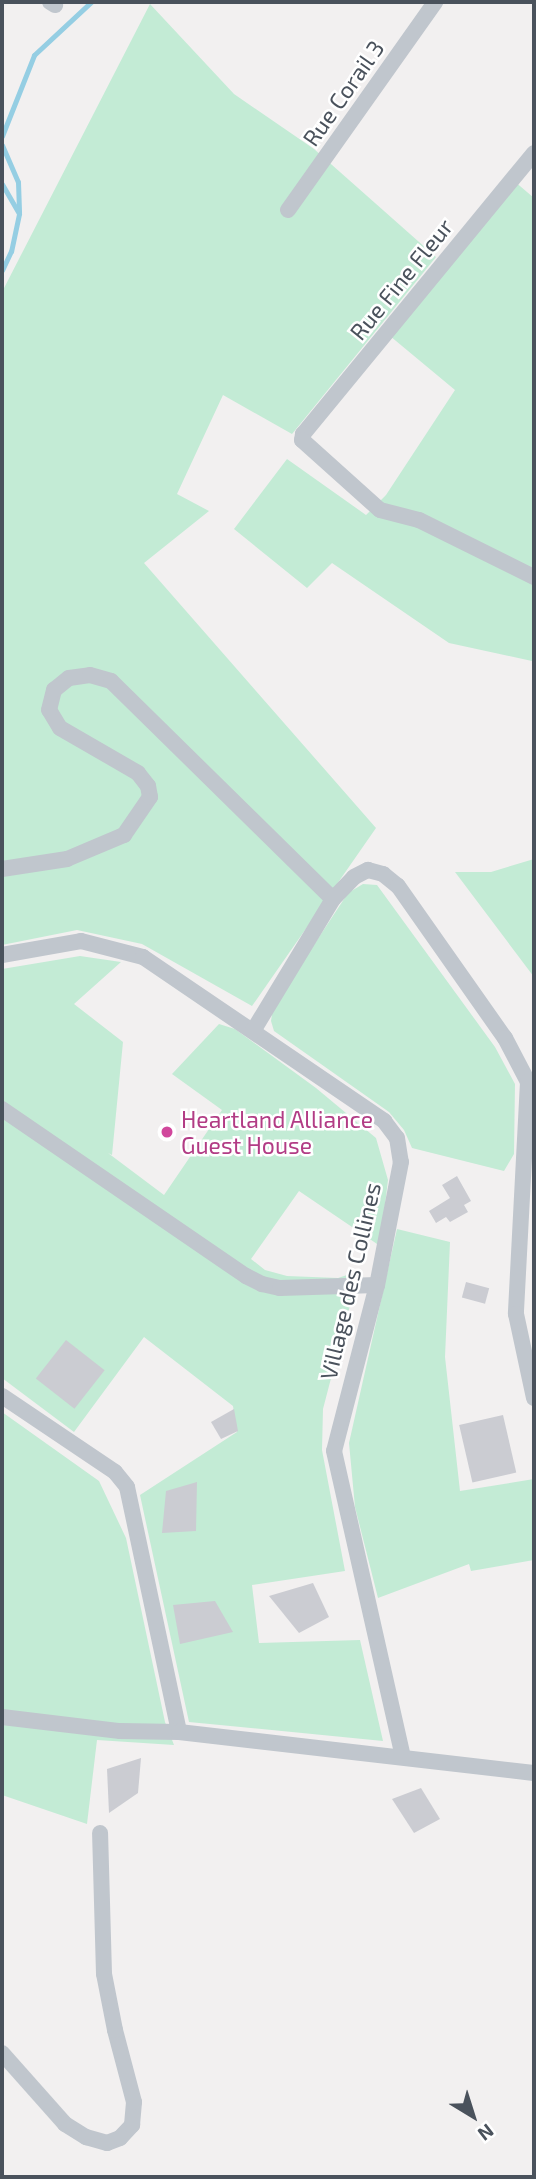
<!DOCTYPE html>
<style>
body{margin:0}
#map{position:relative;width:536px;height:2179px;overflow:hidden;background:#f2f0f0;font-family:"Exo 2",sans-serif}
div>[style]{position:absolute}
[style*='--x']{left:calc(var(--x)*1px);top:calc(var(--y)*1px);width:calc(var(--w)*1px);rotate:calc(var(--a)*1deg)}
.green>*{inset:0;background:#c3ebd5}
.stream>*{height:5px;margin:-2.5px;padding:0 2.5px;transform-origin:2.5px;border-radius:2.5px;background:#95cee3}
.building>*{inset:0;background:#cbccd2;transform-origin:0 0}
.minor>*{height:16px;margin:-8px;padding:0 8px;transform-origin:8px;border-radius:8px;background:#c0c6cd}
.dots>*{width:19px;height:19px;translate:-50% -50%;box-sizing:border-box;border:4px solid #fff;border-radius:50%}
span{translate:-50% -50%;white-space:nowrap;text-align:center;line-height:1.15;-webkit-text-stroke:5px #fff;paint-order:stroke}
.street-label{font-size:23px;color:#4a525c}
.hotel-label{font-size:23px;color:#b23c85}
.left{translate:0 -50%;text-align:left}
.frame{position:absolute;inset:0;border:4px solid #4a525c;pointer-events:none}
.north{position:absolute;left:438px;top:2081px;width:70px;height:70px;-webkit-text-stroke:5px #fff;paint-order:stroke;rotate:142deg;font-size:19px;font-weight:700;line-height:28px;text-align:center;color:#4a525c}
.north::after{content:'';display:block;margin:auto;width:24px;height:32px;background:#4a525c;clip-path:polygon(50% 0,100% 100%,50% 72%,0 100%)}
</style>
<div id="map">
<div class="green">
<div style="clip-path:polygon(150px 4px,234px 94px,314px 149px,436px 257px,292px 434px,223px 395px,177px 494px,209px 511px,144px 563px,376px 828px,252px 1006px,142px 944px,77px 930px,2px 945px,2px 292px)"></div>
<div style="clip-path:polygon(507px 175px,534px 198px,532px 661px,449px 643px,332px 563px,307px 588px,234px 529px,287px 459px,366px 515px,386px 495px,455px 390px,384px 331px)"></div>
<div style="clip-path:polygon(534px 859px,534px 977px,455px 872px,491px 872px)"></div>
<div style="clip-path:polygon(363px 884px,377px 885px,495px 1047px,515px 1084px,514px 1154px,504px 1171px,412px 1148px,404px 1130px,389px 1112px,274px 1031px,271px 1021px,273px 1007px,348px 893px)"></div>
<div style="clip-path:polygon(80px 956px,121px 962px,74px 1004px,123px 1042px,112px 1155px,108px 1153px,164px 1195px,222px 1110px,172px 1074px,219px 1024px,235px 1029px,316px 1088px,376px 1138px,388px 1180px,380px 1246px,299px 1191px,251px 1259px,265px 1270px,287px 1276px,338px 1278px,359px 1271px,323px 1409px,322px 1450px,345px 1571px,252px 1585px,259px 1643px,360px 1640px,383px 1741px,189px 1722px,140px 1495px,237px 1432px,233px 1406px,144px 1337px,74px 1432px,2px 1378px,2px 969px)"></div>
<div style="clip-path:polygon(397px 1229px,450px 1242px,445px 1357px,460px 1491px,534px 1479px,534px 1560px,471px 1571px,469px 1564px,378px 1598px,355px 1507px,349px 1443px)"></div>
<div style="clip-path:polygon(2px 1412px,99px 1481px,126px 1538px,165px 1722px,174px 1745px,97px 1740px,87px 1824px,2px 1795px)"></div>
</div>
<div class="stream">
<div style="--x:2;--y:136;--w:87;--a:-68.4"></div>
<div style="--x:34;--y:55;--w:78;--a:-42.9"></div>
<div style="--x:2;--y:145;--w:40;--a:66.6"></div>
<div style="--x:18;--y:182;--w:30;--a:88"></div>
<div style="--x:2;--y:184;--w:34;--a:60"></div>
<div style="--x:19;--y:214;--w:38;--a:102"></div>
<div style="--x:11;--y:251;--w:21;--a:115"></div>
</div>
<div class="building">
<div style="clip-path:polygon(457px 1176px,471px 1201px,464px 1205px,468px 1212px,450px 1222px,446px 1217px,436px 1223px,429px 1211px,450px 1198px,442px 1185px)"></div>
<div style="left:466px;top:1282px;width:24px;height:16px;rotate:15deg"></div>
<div style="left:66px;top:1340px;width:49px;height:49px;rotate:38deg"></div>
<div style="clip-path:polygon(234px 1409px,238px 1431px,221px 1439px,211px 1422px)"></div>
<div style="left:503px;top:1415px;width:59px;height:45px;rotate:77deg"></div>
<div style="clip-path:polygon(197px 1482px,196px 1531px,162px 1533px,166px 1491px)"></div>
<div style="clip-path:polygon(313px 1583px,329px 1617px,299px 1633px,269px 1596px)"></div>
<div style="clip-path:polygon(215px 1601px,233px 1632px,180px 1644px,173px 1605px)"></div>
<div style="clip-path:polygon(141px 1758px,138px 1793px,109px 1813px,107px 1769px)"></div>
<div style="clip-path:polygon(421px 1788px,440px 1819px,414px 1833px,392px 1799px)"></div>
</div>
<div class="minor">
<div style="--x:50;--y:2;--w:6;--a:31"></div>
<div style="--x:534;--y:153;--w:364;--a:129.4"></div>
<div style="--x:303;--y:434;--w:6;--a:99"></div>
<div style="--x:302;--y:440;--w:105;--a:41.9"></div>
<div style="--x:380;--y:510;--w:40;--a:14.4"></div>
<div style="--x:419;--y:520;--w:128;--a:26.4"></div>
<div style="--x:288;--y:210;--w:255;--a:-54.7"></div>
<div style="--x:2;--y:869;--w:66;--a:-8.7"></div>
<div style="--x:67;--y:859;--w:62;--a:-22.8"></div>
<div style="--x:124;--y:835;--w:46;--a:-55.6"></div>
<div style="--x:150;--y:797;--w:11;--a:-100"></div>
<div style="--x:148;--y:786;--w:16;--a:-128"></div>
<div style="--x:138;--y:773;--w:90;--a:-150"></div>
<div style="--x:60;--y:728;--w:21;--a:-121"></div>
<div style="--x:49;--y:710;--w:21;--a:-76"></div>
<div style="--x:54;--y:690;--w:19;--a:-39"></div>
<div style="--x:69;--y:678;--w:21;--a:-8"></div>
<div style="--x:90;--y:675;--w:22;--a:16"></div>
<div style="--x:111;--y:681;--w:311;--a:44.5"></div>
<div style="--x:2;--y:955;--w:80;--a:-10"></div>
<div style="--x:81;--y:941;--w:64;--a:14.5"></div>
<div style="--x:143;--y:957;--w:292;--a:34.2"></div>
<div style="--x:384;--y:1121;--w:21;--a:53"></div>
<div style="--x:397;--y:1138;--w:24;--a:81"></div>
<div style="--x:401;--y:1162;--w:125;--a:101"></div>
<div style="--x:377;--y:1285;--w:171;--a:104.5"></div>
<div style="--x:334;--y:1451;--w:313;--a:77.3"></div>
<div style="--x:253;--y:1031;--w:154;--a:-58.8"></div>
<div style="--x:333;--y:899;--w:30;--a:-46"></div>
<div style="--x:354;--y:877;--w:16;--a:-27"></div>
<div style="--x:368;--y:870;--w:16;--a:15"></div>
<div style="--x:383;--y:874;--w:19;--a:39"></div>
<div style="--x:398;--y:886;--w:186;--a:54.9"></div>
<div style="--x:505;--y:1038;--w:50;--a:62.4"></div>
<div style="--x:528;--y:1082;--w:232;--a:93"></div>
<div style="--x:516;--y:1314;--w:86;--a:77.9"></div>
<div style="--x:2;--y:1109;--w:296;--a:34.4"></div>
<div style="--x:246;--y:1276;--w:18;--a:27"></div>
<div style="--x:262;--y:1284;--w:18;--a:13"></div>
<div style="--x:280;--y:1288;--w:97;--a:-1.8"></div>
<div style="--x:2;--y:1396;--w:136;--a:33.9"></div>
<div style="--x:115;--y:1472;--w:19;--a:51"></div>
<div style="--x:127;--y:1487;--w:250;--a:78"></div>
<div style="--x:2;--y:1717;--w:119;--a:6.8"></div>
<div style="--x:120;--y:1731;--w:59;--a:1"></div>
<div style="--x:179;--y:1732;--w:357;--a:6.6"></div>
<div style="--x:2;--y:2053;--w:95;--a:48.4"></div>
<div style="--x:65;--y:2124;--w:25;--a:32"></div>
<div style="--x:86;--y:2137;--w:22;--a:16"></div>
<div style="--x:107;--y:2143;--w:14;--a:-21"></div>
<div style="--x:120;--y:2138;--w:18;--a:-47"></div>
<div style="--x:132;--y:2125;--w:23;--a:-85"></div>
<div style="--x:134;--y:2102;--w:74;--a:-104.8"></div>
<div style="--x:115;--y:2030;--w:57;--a:-101.1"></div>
<div style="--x:104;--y:1974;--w:141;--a:-91.6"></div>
</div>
<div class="dots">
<div style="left:167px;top:1132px;background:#d1479c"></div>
</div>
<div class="street-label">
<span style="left:343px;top:93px;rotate:-55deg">Rue Corail 3</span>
<span style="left:401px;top:279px;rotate:-51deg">Rue Fine Fleur</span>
<span style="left:350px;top:1281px;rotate:-77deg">Village des Collines</span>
</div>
<div class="hotel-label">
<span class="left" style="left:181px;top:1132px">Heartland Alliance<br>Guest House</span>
</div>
<div class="frame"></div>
<div class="north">N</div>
</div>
